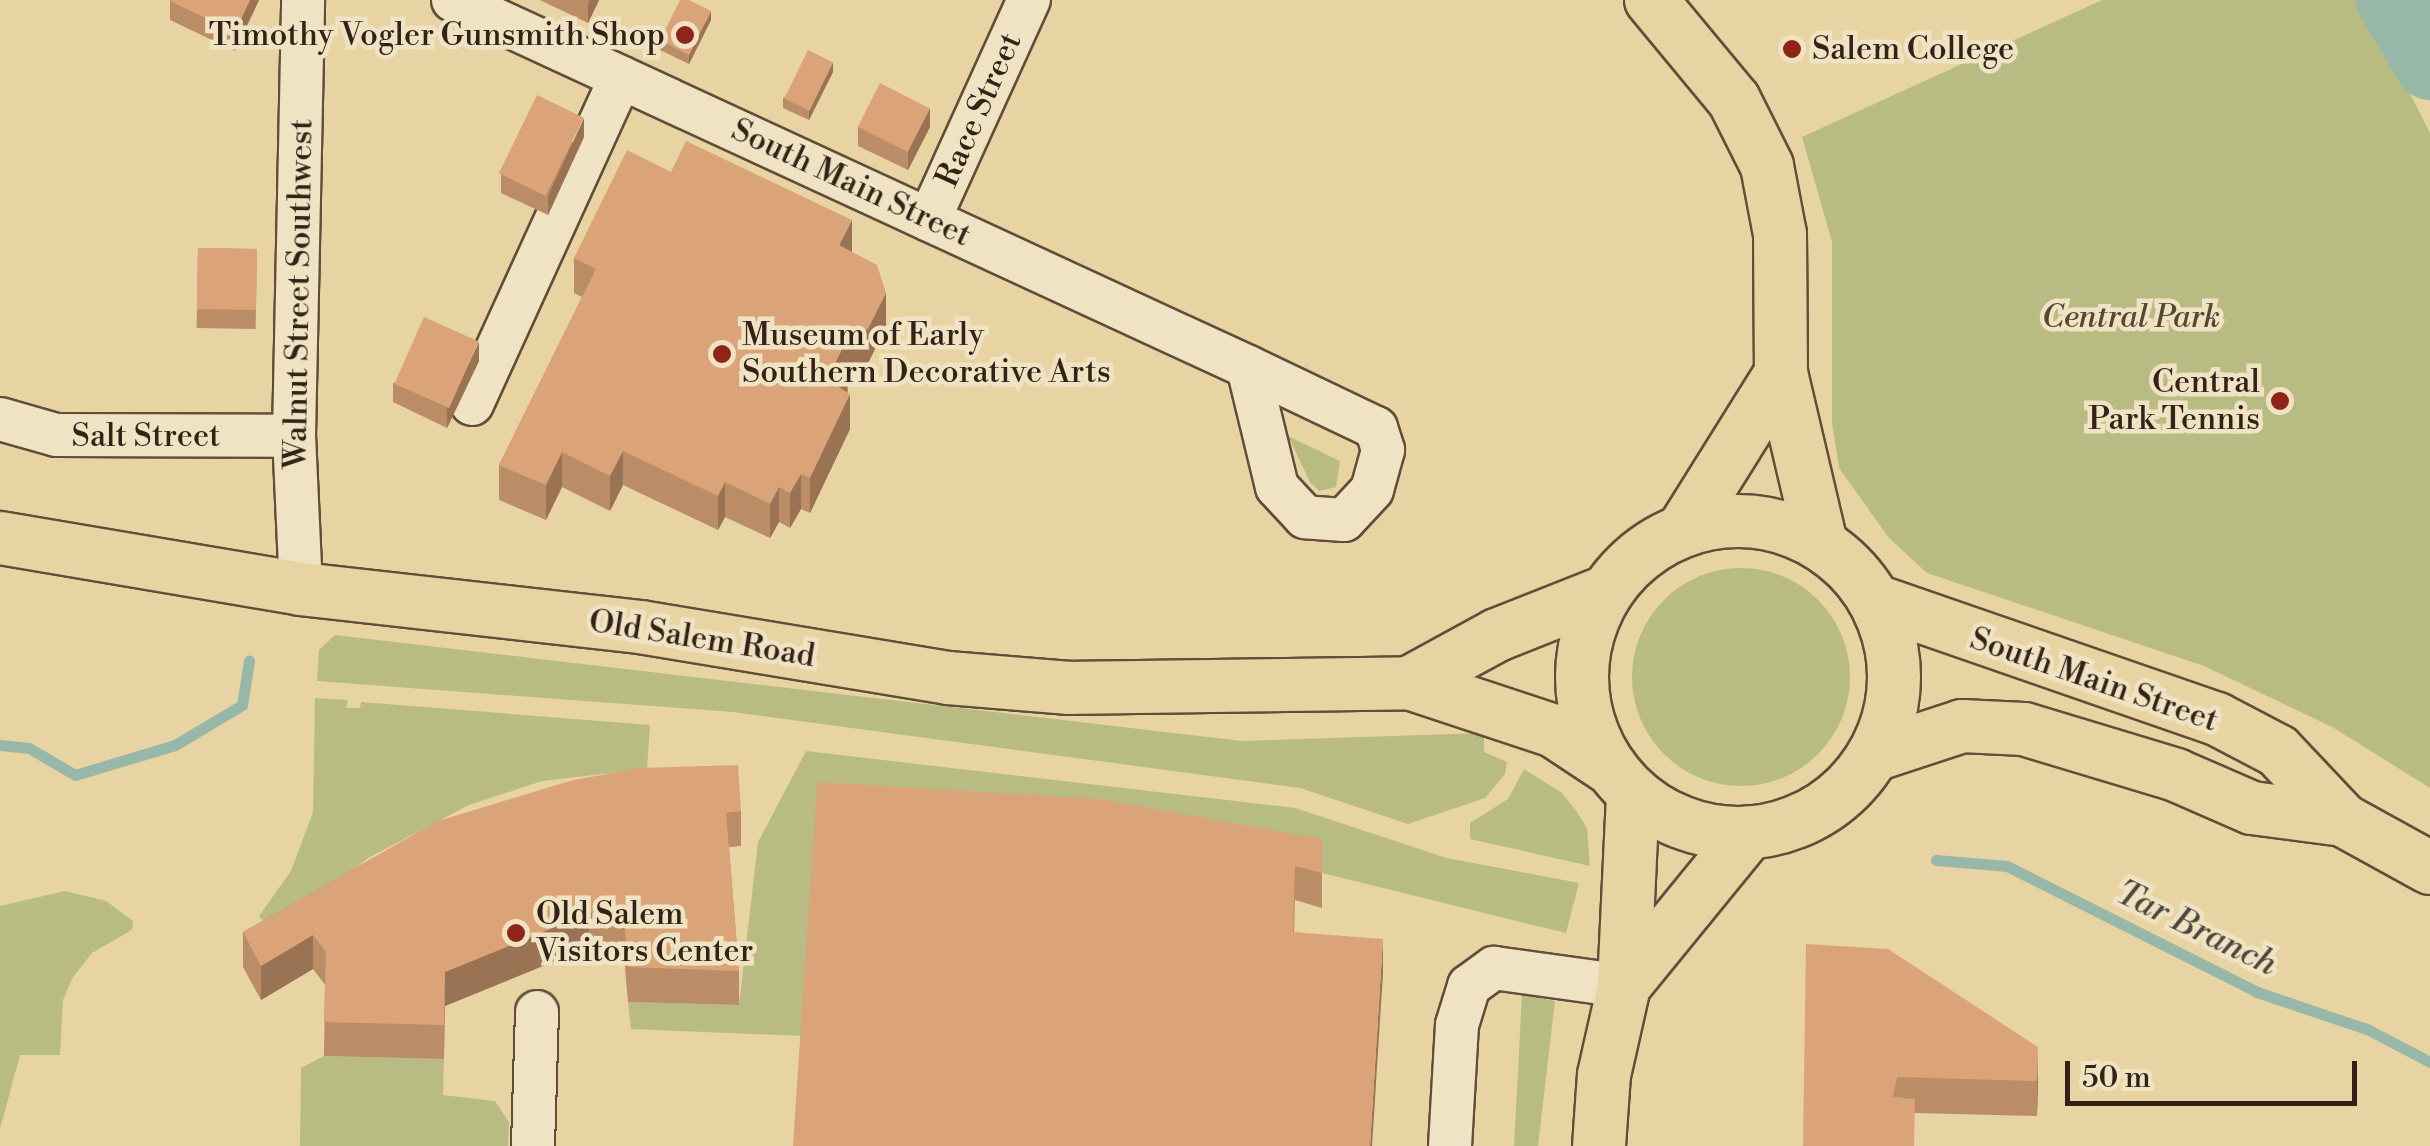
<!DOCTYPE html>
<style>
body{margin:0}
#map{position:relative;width:2430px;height:1146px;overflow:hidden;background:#e7d4a2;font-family:"Libre Bodoni",serif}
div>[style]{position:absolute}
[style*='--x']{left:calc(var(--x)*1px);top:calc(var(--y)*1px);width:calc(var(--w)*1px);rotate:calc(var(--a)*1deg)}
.green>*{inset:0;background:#b8bc83}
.round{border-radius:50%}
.stream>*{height:11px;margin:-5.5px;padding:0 5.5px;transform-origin:5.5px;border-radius:5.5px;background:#97b8a8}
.river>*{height:70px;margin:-35px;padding:0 35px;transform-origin:35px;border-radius:35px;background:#97b8a8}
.roads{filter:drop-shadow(2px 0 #614e3a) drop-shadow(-2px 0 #614e3a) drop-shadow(0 2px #614e3a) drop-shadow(0 -2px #614e3a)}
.minor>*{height:42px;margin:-21px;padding:0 21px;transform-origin:21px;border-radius:21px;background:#efe3c3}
.major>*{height:52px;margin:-26px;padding:0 26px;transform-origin:26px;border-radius:26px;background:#e7d4a2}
.major>.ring{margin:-26px;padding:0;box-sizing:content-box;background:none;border:52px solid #e7d4a2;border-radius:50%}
.wall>*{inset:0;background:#bb8d67;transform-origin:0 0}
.shaded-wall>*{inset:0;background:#997354}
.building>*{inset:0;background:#daa478;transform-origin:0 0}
.dots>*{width:28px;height:28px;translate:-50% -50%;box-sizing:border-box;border:5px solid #efe3c3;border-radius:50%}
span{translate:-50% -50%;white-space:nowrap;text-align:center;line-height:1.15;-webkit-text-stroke:9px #efe3c3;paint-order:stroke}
.poi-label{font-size:32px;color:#342218}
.right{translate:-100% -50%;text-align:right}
.left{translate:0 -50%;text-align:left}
.street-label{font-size:32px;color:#342218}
.park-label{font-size:32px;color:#554833;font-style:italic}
.water-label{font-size:35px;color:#4d483c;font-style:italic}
.scale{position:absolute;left:2065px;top:1061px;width:292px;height:45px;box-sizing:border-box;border:5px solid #342218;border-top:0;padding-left:12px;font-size:30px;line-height:35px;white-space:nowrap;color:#342218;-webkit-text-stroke:8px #efe3c3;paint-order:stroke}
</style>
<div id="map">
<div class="green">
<div style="clip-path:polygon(2102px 0,2363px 0,2430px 133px,2430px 788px,2334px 728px,2204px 666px,1927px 573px,1889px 538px,1839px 468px,1832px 423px,1832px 242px,1802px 137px)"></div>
<div style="clip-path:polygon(1288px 436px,1340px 461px,1336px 487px,1319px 491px,1310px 482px)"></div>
<div class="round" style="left:1632px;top:568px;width:218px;height:218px"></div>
<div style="clip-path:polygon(335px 635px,1242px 741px,1484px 733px,1484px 752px,1507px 762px,1505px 774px,1485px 798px,1408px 824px,1300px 788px,733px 712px,317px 681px,319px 650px)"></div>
<div style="clip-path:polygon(315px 698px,348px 700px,346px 708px,360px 708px,361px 702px,650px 725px,647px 769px,542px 781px,469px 805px,370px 857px,271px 930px,259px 916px,291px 871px,313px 812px)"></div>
<div style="clip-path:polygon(806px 751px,1295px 808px,1447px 858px,1579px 883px,1566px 933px,1322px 873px,803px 1036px,631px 1029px,628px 1002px,739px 1005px,758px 842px)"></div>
<div style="clip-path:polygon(1524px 769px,1562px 793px,1577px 812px,1587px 828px,1590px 866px,1470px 839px,1470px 823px,1508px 799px)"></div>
<div style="clip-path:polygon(65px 891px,106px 901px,133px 921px,132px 930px,92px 953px,73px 977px,63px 1000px,60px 1055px,20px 1055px,0 1129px,0 906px)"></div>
<div style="clip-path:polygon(1522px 995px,1555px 1001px,1538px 1146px,1514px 1146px)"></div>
<div style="clip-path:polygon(324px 1056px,444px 1059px,443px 1095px,495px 1101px,509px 1122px,508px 1146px,300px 1146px,301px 1068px)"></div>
</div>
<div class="stream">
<div style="--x:0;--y:745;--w:29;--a:6"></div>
<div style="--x:29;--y:748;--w:53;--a:30.4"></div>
<div style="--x:75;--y:775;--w:104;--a:-16.7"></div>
<div style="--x:175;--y:745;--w:78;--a:-30.8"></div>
<div style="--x:242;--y:705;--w:45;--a:-81"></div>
<div style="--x:1936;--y:860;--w:71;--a:4.8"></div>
<div style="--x:2007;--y:866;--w:280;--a:26.7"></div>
<div style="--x:2257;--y:992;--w:118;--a:18.7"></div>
<div style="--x:2369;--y:1030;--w:69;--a:27.7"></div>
</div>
<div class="river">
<div style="--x:2391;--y:0;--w:76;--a:59"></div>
</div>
<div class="roads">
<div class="minor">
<div style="--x:453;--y:0;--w:876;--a:24.78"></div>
<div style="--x:1248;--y:367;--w:142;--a:25.5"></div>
<div style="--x:1376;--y:428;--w:23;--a:72"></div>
<div style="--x:1383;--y:450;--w:41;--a:105.4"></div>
<div style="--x:1372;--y:490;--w:41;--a:133"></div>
<div style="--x:1344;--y:520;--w:39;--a:-176"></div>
<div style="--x:1305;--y:517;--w:41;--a:-133"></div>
<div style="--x:1277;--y:487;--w:123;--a:-103.6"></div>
<div style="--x:929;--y:220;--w:242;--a:-65.6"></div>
<div style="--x:472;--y:404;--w:359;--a:-65.5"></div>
<div style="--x:0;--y:419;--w:58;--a:15.9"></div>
<div style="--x:56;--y:435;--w:238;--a:0.2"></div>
<div style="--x:301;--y:589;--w:153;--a:-92.6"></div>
<div style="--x:294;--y:436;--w:436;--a:-88.8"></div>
<div style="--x:533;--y:1146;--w:134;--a:-88.3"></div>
<div style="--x:1450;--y:1146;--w:121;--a:-86.7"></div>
<div style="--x:1457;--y:1025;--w:41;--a:-72.9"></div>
<div style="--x:1469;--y:986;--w:31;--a:-36"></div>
<div style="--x:1494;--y:968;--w:131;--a:7.9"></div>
</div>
<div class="major">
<div style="--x:1651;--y:0;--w:130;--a:50.3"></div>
<div style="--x:1734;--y:100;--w:74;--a:63.4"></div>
<div style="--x:1767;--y:166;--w:69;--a:79.2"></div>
<div style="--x:1780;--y:234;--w:139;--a:89.6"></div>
<div style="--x:1781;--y:373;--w:176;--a:76.8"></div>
<div class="ring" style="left:1582px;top:521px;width:260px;height:260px"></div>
<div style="--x:1683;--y:530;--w:185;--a:-58"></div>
<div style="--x:0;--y:538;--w:305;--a:9.6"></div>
<div style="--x:301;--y:589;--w:341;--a:6.4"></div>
<div style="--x:640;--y:627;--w:312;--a:9.4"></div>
<div style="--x:948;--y:678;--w:122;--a:4.7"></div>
<div style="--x:1070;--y:688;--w:339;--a:-0.8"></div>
<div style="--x:1409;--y:683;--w:153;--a:18.3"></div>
<div style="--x:1554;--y:731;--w:67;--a:33.5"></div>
<div style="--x:1876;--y:601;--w:361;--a:19.1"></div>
<div style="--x:2217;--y:719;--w:69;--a:27.7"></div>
<div style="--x:2278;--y:751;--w:95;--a:46.7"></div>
<div style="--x:2343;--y:820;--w:99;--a:28.9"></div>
<div style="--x:1409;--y:683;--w:100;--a:-28.6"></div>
<div style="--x:1497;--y:635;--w:119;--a:-21.6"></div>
<div style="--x:1874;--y:755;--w:93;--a:-18.2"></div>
<div style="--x:1962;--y:726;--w:62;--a:2.8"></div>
<div style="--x:2024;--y:729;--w:159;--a:16.8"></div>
<div style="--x:2176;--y:775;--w:83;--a:23.5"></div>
<div style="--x:2252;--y:808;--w:92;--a:7.5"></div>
<div style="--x:1624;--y:986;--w:198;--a:-50.8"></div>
<div style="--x:1599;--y:1146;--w:71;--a:-86"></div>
<div style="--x:1604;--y:1075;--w:91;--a:-77.3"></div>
<div style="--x:1624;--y:986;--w:192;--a:-87.3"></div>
</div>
</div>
<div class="wall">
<div style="clip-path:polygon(170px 0,259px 0,235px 51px,170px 20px)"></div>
<div style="clip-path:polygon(540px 0,599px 0,588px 23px)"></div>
<div style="clip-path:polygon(711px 20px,689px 64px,660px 50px,660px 40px)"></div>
<div style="clip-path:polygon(833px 72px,809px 120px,783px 108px,783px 98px)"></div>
<div style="clip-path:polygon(858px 127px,930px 127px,908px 170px,858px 146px)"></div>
<div style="clip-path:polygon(584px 137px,548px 215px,501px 193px,501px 174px)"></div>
<div style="clip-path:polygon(671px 172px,852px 252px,886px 327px,868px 363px,849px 371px,847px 374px,850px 429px,810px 513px,801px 509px,790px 528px,779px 522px,770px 538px,725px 517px,718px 530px,623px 485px,610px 511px,562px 487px,546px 520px,499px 500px,499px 465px,582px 297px,574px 293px,574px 258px)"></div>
<div style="left:198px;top:248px;width:59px;height:80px;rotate:1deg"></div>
<div style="clip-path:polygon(479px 361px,447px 428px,393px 402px,393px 383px)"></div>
<div style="clip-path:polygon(741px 811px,741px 846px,729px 847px,739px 971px,739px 1005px,628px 1002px,623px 945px,589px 947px,445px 1006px,444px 1059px,324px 1056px,325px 985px,313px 969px,261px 1000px,243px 967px,243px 932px,438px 821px)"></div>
<div style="clip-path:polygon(1322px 839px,1322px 908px,1295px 900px,1294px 932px,1383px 973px,793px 1146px)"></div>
<div style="clip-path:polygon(1888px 949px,2038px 1082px,2037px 1116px,1915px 1113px,1803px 1146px)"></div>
</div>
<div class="shaded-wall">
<div style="clip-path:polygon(250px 0,259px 0,235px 51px,235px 32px)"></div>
<div style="clip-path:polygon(590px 0,599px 0,588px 23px,588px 4px)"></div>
<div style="clip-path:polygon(711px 11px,711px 20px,689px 64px,689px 55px)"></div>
<div style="clip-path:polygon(833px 62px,833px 72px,809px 120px,809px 110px)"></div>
<div style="clip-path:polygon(930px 108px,930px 127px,908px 170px,908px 151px)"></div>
<div style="clip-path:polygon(584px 118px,584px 137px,548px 215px,548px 196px)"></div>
<div style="clip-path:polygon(852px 220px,852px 254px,839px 245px)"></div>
<div style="clip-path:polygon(886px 293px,886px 327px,868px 363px,849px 371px,847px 374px,847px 400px,850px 394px,850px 429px,810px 513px,810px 478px,834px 365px,849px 336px)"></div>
<div style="clip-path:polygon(479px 342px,479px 361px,447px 428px,447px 409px)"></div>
<div style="clip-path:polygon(623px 451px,623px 485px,610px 511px,610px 476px)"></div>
<div style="clip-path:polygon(562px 452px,562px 487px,546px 520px,546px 485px)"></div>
<div style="clip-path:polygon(801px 474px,801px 509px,790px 528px,790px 493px)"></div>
<div style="clip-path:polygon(725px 482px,725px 517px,718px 530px,718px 496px)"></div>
<div style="clip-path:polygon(779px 487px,779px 522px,770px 538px,770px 504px)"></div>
<div style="clip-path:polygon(589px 913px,589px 947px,445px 1006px,444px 1059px,445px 972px)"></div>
<div style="clip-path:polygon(313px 935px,313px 969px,261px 1000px,261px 966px)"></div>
<div style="clip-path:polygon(1383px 939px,1383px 973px,1372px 1146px,1370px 1146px)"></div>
<div style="clip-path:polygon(2038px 1047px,2038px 1082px,2037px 1116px,2037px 1081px)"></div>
</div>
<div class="building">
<div style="clip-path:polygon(250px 0,235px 32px,170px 1px,170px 0)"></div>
<div style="clip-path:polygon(680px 0,689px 0,711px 11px,689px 55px,660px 40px)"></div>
<div style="left:808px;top:50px;width:28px;height:54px;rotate:26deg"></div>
<div style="left:880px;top:83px;width:56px;height:49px;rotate:27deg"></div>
<div style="left:537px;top:95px;width:52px;height:87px;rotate:26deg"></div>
<div style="clip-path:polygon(686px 141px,852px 220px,839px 245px,877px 265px,886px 293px,868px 329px,849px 336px,834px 365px,847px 372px,840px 388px,850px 394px,810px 478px,801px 474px,790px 493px,779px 487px,770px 504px,725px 482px,718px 496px,623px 451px,610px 476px,562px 452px,546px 485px,499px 465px,596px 269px,574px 258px,627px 150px,671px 172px)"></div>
<div style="left:198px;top:248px;width:59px;height:61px;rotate:1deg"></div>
<div style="left:424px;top:317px;width:60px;height:73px;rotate:24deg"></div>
<div style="clip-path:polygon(738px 765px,741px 811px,726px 813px,739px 971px,628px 967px,623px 910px,589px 913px,445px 972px,444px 1025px,324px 1022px,326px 952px,313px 935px,261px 966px,243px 932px,438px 821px,573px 780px,641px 768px)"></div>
<div style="clip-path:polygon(817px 782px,1099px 799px,1322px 839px,1322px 873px,1295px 866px,1293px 932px,1383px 939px,1370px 1146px,793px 1146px)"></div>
<div style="clip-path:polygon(1806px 944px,1888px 949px,2038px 1047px,2037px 1081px,1897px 1077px,1893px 1097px,1915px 1099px,1914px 1146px,1803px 1146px)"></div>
</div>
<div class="dots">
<div style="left:685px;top:35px;background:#8f2418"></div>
<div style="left:1792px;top:49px;background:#8f2418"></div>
<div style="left:722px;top:354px;background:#8f2418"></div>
<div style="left:2280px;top:401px;background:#8f2418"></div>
<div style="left:516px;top:933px;background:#8f2418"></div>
</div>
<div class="poi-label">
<span class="right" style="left:665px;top:35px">Timothy Vogler Gunsmith Shop</span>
<span class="left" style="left:1812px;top:49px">Salem College</span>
<span class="left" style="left:742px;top:354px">Museum of Early<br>Southern Decorative Arts</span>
<span class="right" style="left:2260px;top:401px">Central<br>Park Tennis</span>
<span class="left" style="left:536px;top:933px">Old Salem<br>Visitors Center</span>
</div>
<div class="street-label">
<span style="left:979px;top:110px;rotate:-66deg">Race Street</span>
<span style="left:851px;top:183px;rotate:25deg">South Main Street</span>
<span style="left:299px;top:294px;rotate:-89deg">Walnut Street Southwest</span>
<span style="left:146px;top:436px">Salt Street</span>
<span style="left:702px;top:639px;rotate:9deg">Old Salem Road</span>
<span style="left:2094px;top:680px;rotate:19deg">South Main Street</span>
</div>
<div class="park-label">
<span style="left:2131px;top:317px">Central Park</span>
</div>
<div class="water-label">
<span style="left:2196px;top:929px;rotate:26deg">Tar Branch</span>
</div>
<div class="scale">50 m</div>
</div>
